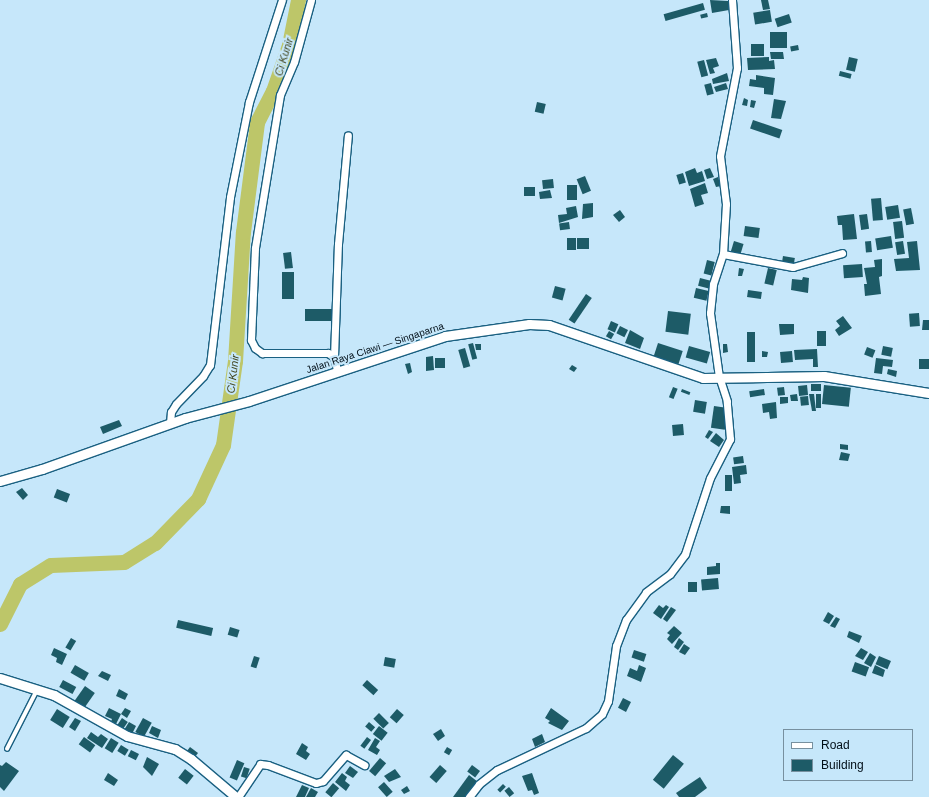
<!DOCTYPE html>
<meta charset="utf-8">
<style>
body{margin:0}
#map{position:relative;width:929px;height:797px;overflow:hidden;background:#c6e7fa;font-family:Arial,sans-serif}
div>[style]{position:absolute}
[style*='--x']{left:calc(var(--x)*1px);top:calc(var(--y)*1px);width:calc(var(--w)*1px);rotate:calc(var(--a)*1deg)}
.river>*{height:15px;margin:-7.5px;padding:0 7.5px;transform-origin:7.5px;border-radius:7.5px;background:#bdc669}
.building>*{inset:0;background:#1d5b67;transform-origin:0 0}
.roads{filter:drop-shadow(1px 0 #1a6081) drop-shadow(-1px 0 #1a6081) drop-shadow(0 1px #1a6081) drop-shadow(0 -1px #1a6081)}
.lane>*{height:3.5px;margin:-1.75px;padding:0 1.75px;transform-origin:1.75px;border-radius:1.75px;background:#fff}
.street>*{height:7px;margin:-3.5px;padding:0 3.5px;transform-origin:3.5px;border-radius:3.5px;background:#fff}
.secondary>*{height:9px;margin:-4.5px;padding:0 4.5px;transform-origin:4.5px;border-radius:4.5px;background:#fff}
span{translate:-50% -50%;white-space:nowrap;text-align:center;line-height:1.15;-webkit-text-stroke:4px #c6e7fa;paint-order:stroke}
.street-label{font-size:10px;color:#000e17}
.water-label{font-size:11px;color:#434720;font-style:italic}
.legend{position:absolute;left:783px;top:729px;width:130px;height:52px;box-sizing:border-box;background:#c6e7fa;border:1px solid #77909f;margin:0;padding:5px 7px;list-style:none;font-size:12px;color:#000e17}
.legend li{display:flex;align-items:center;gap:8px;height:20px}
.legend b{width:20px;border:1px solid #77909f}
</style>
<div id="map">
<div class="river">
<div style="--x:0;--y:624;--w:45;--a:-63.4"></div>
<div style="--x:20;--y:584;--w:36;--a:-32"></div>
<div style="--x:51;--y:565;--w:73;--a:-2.4"></div>
<div style="--x:124;--y:562;--w:36;--a:-32"></div>
<div style="--x:155;--y:543;--w:62;--a:-45.7"></div>
<div style="--x:198;--y:499;--w:60;--a:-65.2"></div>
<div style="--x:223;--y:445;--w:85;--a:-81.9"></div>
<div style="--x:235;--y:361;--w:129;--a:-86.5"></div>
<div style="--x:243;--y:232;--w:111;--a:-82.7"></div>
<div style="--x:257;--y:122;--w:35;--a:-63"></div>
<div style="--x:273;--y:91;--w:49;--a:-70.8"></div>
<div style="--x:289;--y:45;--w:46;--a:-78.7"></div>
</div>
<div class="building">
<div style="clip-path:polygon(710px 0,728px 1px,729px 10px,712px 13px)"></div>
<div style="clip-path:polygon(761px 0,768px 0,770px 9px,763px 10px)"></div>
<div style="left:703px;top:3px;width:7px;height:41px;rotate:74deg"></div>
<div style="left:770px;top:10px;width:12px;height:17px;rotate:81deg"></div>
<div style="left:707px;top:13px;width:4px;height:7px;rotate:76deg"></div>
<div style="left:789px;top:14px;width:9px;height:15px;rotate:72deg"></div>
<div style="left:770px;top:32px;width:17px;height:16px"></div>
<div style="left:751px;top:44px;width:13px;height:12px"></div>
<div style="left:798px;top:45px;width:5px;height:8px;rotate:79deg"></div>
<div style="clip-path:polygon(770px 52px,783px 52px,784px 59px,771px 59px)"></div>
<div style="clip-path:polygon(769px 57px,769px 61px,774px 60px,775px 69px,748px 70px,747px 58px)"></div>
<div style="left:849px;top:57px;width:9px;height:13px;rotate:13deg"></div>
<div style="clip-path:polygon(716px 58px,719px 66px,713px 68px,715px 73px,710px 74px,706px 60px)"></div>
<div style="left:704px;top:60px;width:16px;height:7px;rotate:75deg"></div>
<div style="left:840px;top:71px;width:12px;height:5px;rotate:14deg"></div>
<div style="clip-path:polygon(727px 73px,729px 81px,713px 84px,712px 79px)"></div>
<div style="clip-path:polygon(756px 75px,775px 78px,773px 95px,764px 94px,764px 88px,749px 86px,750px 79px,756px 80px)"></div>
<div style="left:711px;top:83px;width:11px;height:7px;rotate:75deg"></div>
<div style="clip-path:polygon(726px 83px,728px 89px,716px 92px,714px 87px)"></div>
<div style="clip-path:polygon(744px 98px,748px 100px,747px 106px,742px 105px)"></div>
<div style="clip-path:polygon(774px 99px,786px 101px,781px 119px,771px 118px)"></div>
<div style="clip-path:polygon(751px 100px,756px 101px,754px 108px,750px 107px)"></div>
<div style="left:537px;top:102px;width:9px;height:10px;rotate:13deg"></div>
<div style="left:753px;top:120px;width:31px;height:9px;rotate:19deg"></div>
<div style="clip-path:polygon(695px 168px,697px 173px,702px 171px,705px 181px,689px 186px,685px 172px)"></div>
<div style="clip-path:polygon(710px 168px,714px 177px,707px 179px,704px 170px)"></div>
<div style="left:683px;top:173px;width:10px;height:7px;rotate:73deg"></div>
<div style="left:585px;top:176px;width:16px;height:9px;rotate:68deg"></div>
<div style="clip-path:polygon(718px 177px,721px 186px,716px 187px,713px 179px)"></div>
<div style="left:553px;top:179px;width:9px;height:11px;rotate:84deg"></div>
<div style="clip-path:polygon(705px 183px,708px 193px,701px 195px,704px 204px,695px 207px,690px 189px)"></div>
<div style="left:567px;top:185px;width:10px;height:15px"></div>
<div style="left:524px;top:187px;width:11px;height:9px"></div>
<div style="clip-path:polygon(550px 190px,552px 198px,540px 199px,539px 192px)"></div>
<div style="left:881px;top:198px;width:22px;height:10px;rotate:85deg"></div>
<div style="clip-path:polygon(593px 203px,593px 217px,582px 219px,583px 204px)"></div>
<div style="left:898px;top:205px;width:13px;height:13px;rotate:81deg"></div>
<div style="clip-path:polygon(576px 206px,578px 217px,559px 223px,558px 215px,567px 214px,566px 208px)"></div>
<div style="left:911px;top:208px;width:16px;height:8px;rotate:79deg"></div>
<div style="clip-path:polygon(620px 210px,625px 217px,619px 222px,613px 215px)"></div>
<div style="clip-path:polygon(854px 214px,857px 239px,843px 240px,842px 225px,838px 225px,837px 216px)"></div>
<div style="left:867px;top:214px;width:15px;height:8px;rotate:82deg"></div>
<div style="left:902px;top:221px;width:17px;height:9px;rotate:83deg"></div>
<div style="left:569px;top:222px;width:7px;height:10px;rotate:82deg"></div>
<div style="left:745px;top:226px;width:15px;height:10px;rotate:8deg"></div>
<div style="left:891px;top:236px;width:12px;height:16px;rotate:81deg"></div>
<div style="left:567px;top:238px;width:9px;height:12px"></div>
<div style="left:577px;top:238px;width:12px;height:11px"></div>
<div style="left:734px;top:241px;width:10px;height:12px;rotate:17deg"></div>
<div style="left:871px;top:241px;width:11px;height:6px;rotate:85deg"></div>
<div style="left:903px;top:241px;width:13px;height:8px;rotate:81deg"></div>
<div style="clip-path:polygon(917px 241px,920px 270px,896px 271px,894px 259px,909px 258px,907px 242px)"></div>
<div style="left:291px;top:252px;width:16px;height:8px;rotate:83deg"></div>
<div style="left:783px;top:256px;width:12px;height:7px;rotate:9deg"></div>
<div style="clip-path:polygon(882px 259px,882px 276px,879px 277px,881px 294px,865px 296px,864px 284px,867px 284px,864px 268px,875px 267px,874px 260px)"></div>
<div style="left:707px;top:260px;width:8px;height:14px;rotate:14deg"></div>
<div style="left:862px;top:264px;width:13px;height:19px;rotate:86deg"></div>
<div style="clip-path:polygon(739px 268px,744px 269px,742px 276px,738px 276px)"></div>
<div style="left:768px;top:268px;width:9px;height:16px;rotate:13deg"></div>
<div style="left:282px;top:272px;width:12px;height:27px"></div>
<div style="clip-path:polygon(803px 277px,809px 278px,808px 293px,791px 290px,792px 279px,802px 280px)"></div>
<div style="left:700px;top:278px;width:12px;height:8px;rotate:14deg"></div>
<div style="left:555px;top:286px;width:11px;height:12px;rotate:15deg"></div>
<div style="left:696px;top:288px;width:13px;height:10px;rotate:13deg"></div>
<div style="left:748px;top:290px;width:14px;height:7px;rotate:8deg"></div>
<div style="left:586px;top:294px;width:7px;height:31px;rotate:34deg"></div>
<div style="left:305px;top:309px;width:28px;height:12px"></div>
<div style="left:668px;top:311px;width:23px;height:21px;rotate:7deg"></div>
<div style="left:919px;top:313px;width:13px;height:10px;rotate:86deg"></div>
<div style="clip-path:polygon(843px 316px,852px 328px,839px 336px,835px 330px,840px 326px,836px 321px)"></div>
<div style="clip-path:polygon(923px 320px,929px 320px,929px 330px,922px 330px)"></div>
<div style="left:611px;top:321px;width:8px;height:9px;rotate:23deg"></div>
<div style="clip-path:polygon(779px 324px,794px 324px,794px 334px,780px 335px)"></div>
<div style="left:620px;top:326px;width:9px;height:8px;rotate:27deg"></div>
<div style="clip-path:polygon(630px 330px,644px 338px,640px 349px,625px 343px)"></div>
<div style="left:609px;top:331px;width:6px;height:6px;rotate:31deg"></div>
<div style="left:817px;top:331px;width:9px;height:15px"></div>
<div style="left:747px;top:332px;width:8px;height:30px"></div>
<div style="left:473px;top:343px;width:16px;height:5px;rotate:75deg"></div>
<div style="left:658px;top:343px;width:26px;height:15px;rotate:18deg"></div>
<div style="clip-path:polygon(475px 344px,481px 344px,481px 350px,476px 350px)"></div>
<div style="clip-path:polygon(723px 344px,727px 344px,728px 352px,723px 353px)"></div>
<div style="left:689px;top:346px;width:22px;height:12px;rotate:16deg"></div>
<div style="left:883px;top:346px;width:10px;height:9px;rotate:11deg"></div>
<div style="left:867px;top:347px;width:9px;height:8px;rotate:21deg"></div>
<div style="left:465px;top:348px;width:19px;height:7px;rotate:74deg"></div>
<div style="clip-path:polygon(817px 349px,818px 367px,813px 367px,813px 359px,795px 360px,794px 350px)"></div>
<div style="clip-path:polygon(762px 351px,768px 352px,767px 357px,762px 357px)"></div>
<div style="left:792px;top:351px;width:11px;height:12px;rotate:85deg"></div>
<div style="clip-path:polygon(433px 356px,434px 370px,426px 371px,426px 357px)"></div>
<div style="left:435px;top:358px;width:10px;height:10px"></div>
<div style="clip-path:polygon(876px 358px,893px 360px,892px 367px,883px 366px,882px 374px,874px 373px)"></div>
<div style="left:919px;top:359px;width:10px;height:10px"></div>
<div style="clip-path:polygon(410px 363px,412px 372px,408px 374px,405px 364px)"></div>
<div style="clip-path:polygon(572px 365px,577px 368px,574px 372px,569px 369px)"></div>
<div style="clip-path:polygon(888px 369px,897px 371px,896px 377px,887px 374px)"></div>
<div style="left:821px;top:384px;width:7px;height:10px;rotate:90deg"></div>
<div style="left:807px;top:385px;width:10px;height:9px;rotate:84deg"></div>
<div style="left:824px;top:385px;width:27px;height:19px;rotate:6deg"></div>
<div style="left:673px;top:387px;width:5px;height:11px;rotate:22deg"></div>
<div style="left:784px;top:387px;width:8px;height:7px;rotate:83deg"></div>
<div style="left:682px;top:389px;width:9px;height:3px;rotate:21deg"></div>
<div style="left:764px;top:389px;width:6px;height:15px;rotate:81deg"></div>
<div style="clip-path:polygon(797px 394px,798px 401px,791px 401px,790px 395px)"></div>
<div style="clip-path:polygon(809px 394px,814px 394px,816px 411px,812px 411px)"></div>
<div style="left:816px;top:394px;width:5px;height:14px"></div>
<div style="left:808px;top:396px;width:9px;height:8px;rotate:84deg"></div>
<div style="clip-path:polygon(780px 397px,788px 397px,788px 403px,780px 404px)"></div>
<div style="left:695px;top:400px;width:12px;height:12px;rotate:9deg"></div>
<div style="clip-path:polygon(776px 402px,777px 418px,770px 419px,769px 412px,763px 413px,762px 404px)"></div>
<div style="left:714px;top:406px;width:14px;height:22px;rotate:8deg"></div>
<div style="clip-path:polygon(119px 420px,122px 426px,103px 434px,100px 427px)"></div>
<div style="left:683px;top:424px;width:11px;height:11px;rotate:85deg"></div>
<div style="clip-path:polygon(709px 430px,713px 432px,708px 439px,705px 437px)"></div>
<div style="clip-path:polygon(716px 433px,724px 440px,719px 447px,710px 441px)"></div>
<div style="clip-path:polygon(840px 444px,848px 445px,848px 450px,840px 449px)"></div>
<div style="clip-path:polygon(841px 452px,850px 454px,848px 461px,839px 460px)"></div>
<div style="left:743px;top:456px;width:7px;height:10px;rotate:82deg"></div>
<div style="clip-path:polygon(746px 465px,747px 474px,740px 475px,741px 483px,734px 484px,732px 467px)"></div>
<div style="left:725px;top:475px;width:7px;height:16px"></div>
<div style="clip-path:polygon(22px 488px,28px 495px,23px 500px,16px 492px)"></div>
<div style="left:57px;top:489px;width:14px;height:9px;rotate:21deg"></div>
<div style="clip-path:polygon(721px 506px,730px 506px,730px 514px,720px 513px)"></div>
<div style="clip-path:polygon(716px 563px,720px 563px,720px 574px,707px 575px,707px 567px,716px 566px)"></div>
<div style="left:718px;top:578px;width:11px;height:17px;rotate:85deg"></div>
<div style="left:688px;top:582px;width:9px;height:10px"></div>
<div style="clip-path:polygon(659px 605px,663px 608px,666px 605px,669px 607px,661px 619px,653px 613px)"></div>
<div style="clip-path:polygon(671px 607px,676px 610px,667px 622px,663px 619px)"></div>
<div style="clip-path:polygon(828px 612px,834px 616px,829px 624px,823px 621px)"></div>
<div style="clip-path:polygon(836px 617px,840px 619px,835px 628px,830px 626px)"></div>
<div style="left:178px;top:620px;width:36px;height:8px;rotate:13deg"></div>
<div style="clip-path:polygon(674px 626px,682px 633px,672px 644px,667px 639px,670px 635px,667px 633px)"></div>
<div style="left:230px;top:627px;width:10px;height:8px;rotate:17deg"></div>
<div style="clip-path:polygon(849px 631px,862px 636px,859px 643px,847px 637px)"></div>
<div style="left:71px;top:638px;width:6px;height:11px;rotate:31deg"></div>
<div style="clip-path:polygon(679px 638px,684px 642px,678px 650px,674px 647px)"></div>
<div style="clip-path:polygon(684px 644px,690px 648px,685px 655px,679px 652px)"></div>
<div style="clip-path:polygon(54px 648px,67px 654px,62px 665px,56px 662px,57px 658px,51px 655px)"></div>
<div style="clip-path:polygon(861px 648px,868px 652px,863px 660px,855px 656px)"></div>
<div style="left:634px;top:650px;width:13px;height:8px;rotate:18deg"></div>
<div style="clip-path:polygon(870px 653px,876px 657px,871px 667px,864px 663px)"></div>
<div style="left:254px;top:656px;width:6px;height:11px;rotate:18deg"></div>
<div style="left:879px;top:656px;width:13px;height:9px;rotate:23deg"></div>
<div style="left:385px;top:657px;width:11px;height:9px;rotate:10deg"></div>
<div style="left:855px;top:662px;width:15px;height:10px;rotate:20deg"></div>
<div style="left:75px;top:665px;width:16px;height:9px;rotate:30deg"></div>
<div style="clip-path:polygon(639px 665px,646px 668px,641px 682px,627px 676px,630px 668px,637px 671px)"></div>
<div style="clip-path:polygon(875px 665px,885px 670px,883px 677px,872px 673px)"></div>
<div style="clip-path:polygon(102px 671px,111px 675px,108px 681px,98px 676px)"></div>
<div style="left:63px;top:680px;width:15px;height:8px;rotate:28deg"></div>
<div style="left:367px;top:680px;width:15px;height:7px;rotate:42deg"></div>
<div style="left:85px;top:686px;width:12px;height:19px;rotate:35deg"></div>
<div style="clip-path:polygon(119px 689px,128px 694px,125px 700px,116px 696px)"></div>
<div style="left:623px;top:698px;width:9px;height:11px;rotate:27deg"></div>
<div style="clip-path:polygon(109px 708px,121px 714px,115px 726px,110px 724px,112px 719px,105px 716px)"></div>
<div style="clip-path:polygon(125px 708px,131px 711px,127px 718px,121px 714px)"></div>
<div style="clip-path:polygon(551px 708px,569px 721px,562px 730px,548px 723px,550px 721px,545px 718px)"></div>
<div style="left:57px;top:709px;width:15px;height:13px;rotate:32deg"></div>
<div style="left:397px;top:709px;width:9px;height:11px;rotate:41deg"></div>
<div style="left:379px;top:713px;width:14px;height:8px;rotate:45deg"></div>
<div style="clip-path:polygon(75px 718px,81px 721px,75px 731px,69px 727px)"></div>
<div style="left:122px;top:718px;width:7px;height:12px;rotate:34deg"></div>
<div style="left:143px;top:718px;width:10px;height:16px;rotate:29deg"></div>
<div style="clip-path:polygon(129px 722px,136px 726px,132px 734px,124px 730px)"></div>
<div style="left:369px;top:722px;width:8px;height:6px;rotate:40deg"></div>
<div style="clip-path:polygon(152px 726px,161px 730px,158px 738px,149px 733px)"></div>
<div style="left:379px;top:726px;width:11px;height:10px;rotate:38deg"></div>
<div style="clip-path:polygon(441px 729px,445px 736px,438px 741px,433px 734px)"></div>
<div style="clip-path:polygon(91px 732px,98px 737px,101px 734px,108px 739px,102px 748px,87px 738px)"></div>
<div style="clip-path:polygon(542px 734px,545px 742px,535px 747px,532px 739px)"></div>
<div style="left:84px;top:737px;width:14px;height:9px;rotate:36deg"></div>
<div style="left:367px;top:737px;width:5px;height:11px;rotate:37deg"></div>
<div style="left:111px;top:738px;width:9px;height:12px;rotate:32deg"></div>
<div style="clip-path:polygon(375px 738px,380px 741px,376px 747px,380px 750px,377px 755px,368px 750px)"></div>
<div style="clip-path:polygon(302px 743px,308px 747px,306px 751px,310px 754px,306px 760px,296px 754px)"></div>
<div style="left:121px;top:745px;width:9px;height:7px;rotate:32deg"></div>
<div style="left:190px;top:747px;width:10px;height:6px;rotate:37deg"></div>
<div style="left:447px;top:747px;width:6px;height:6px;rotate:31deg"></div>
<div style="left:131px;top:750px;width:9px;height:7px;rotate:27deg"></div>
<div style="left:673px;top:755px;width:14px;height:32px;rotate:39deg"></div>
<div style="clip-path:polygon(147px 757px,159px 764px,152px 776px,143px 767px)"></div>
<div style="left:380px;top:758px;width:8px;height:17px;rotate:40deg"></div>
<div style="left:237px;top:760px;width:8px;height:19px;rotate:23deg"></div>
<div style="clip-path:polygon(6px 762px,19px 771px,4px 791px,0 787px,0 765px,2px 766px)"></div>
<div style="left:440px;top:765px;width:9px;height:16px;rotate:41deg"></div>
<div style="left:472px;top:765px;width:10px;height:8px;rotate:37deg"></div>
<div style="clip-path:polygon(350px 766px,358px 772px,353px 778px,345px 773px)"></div>
<div style="left:244px;top:767px;width:6px;height:10px;rotate:18deg"></div>
<div style="left:185px;top:769px;width:11px;height:11px;rotate:38deg"></div>
<div style="clip-path:polygon(395px 769px,401px 777px,389px 782px,384px 776px)"></div>
<div style="clip-path:polygon(108px 773px,118px 780px,114px 786px,104px 780px)"></div>
<div style="clip-path:polygon(342px 773px,347px 777px,345px 781px,350px 785px,346px 791px,335px 782px)"></div>
<div style="clip-path:polygon(532px 773px,539px 793px,534px 795px,532px 790px,528px 791px,522px 776px)"></div>
<div style="clip-path:polygon(469px 775px,478px 782px,467px 797px,453px 797px)"></div>
<div style="clip-path:polygon(700px 777px,707px 788px,695px 797px,679px 797px,676px 793px)"></div>
<div style="left:384px;top:782px;width:13px;height:8px;rotate:48deg"></div>
<div style="left:333px;top:783px;width:8px;height:12px;rotate:40deg"></div>
<div style="left:503px;top:784px;width:4px;height:8px;rotate:45deg"></div>
<div style="clip-path:polygon(302px 785px,309px 788px,305px 797px,296px 797px)"></div>
<div style="clip-path:polygon(407px 786px,410px 791px,404px 794px,401px 790px)"></div>
<div style="left:509px;top:787px;width:8px;height:6px;rotate:50deg"></div>
<div style="clip-path:polygon(311px 788px,318px 792px,315px 797px,306px 797px)"></div>
</div>
<div class="roads">
<div class="lane">
<div style="--x:7;--y:749;--w:66;--a:-63"></div>
</div>
<div class="street">
<div style="--x:311;--y:0;--w:64;--a:105.3"></div>
<div style="--x:294;--y:62;--w:36;--a:113"></div>
<div style="--x:280;--y:95;--w:155;--a:99.3"></div>
<div style="--x:255;--y:248;--w:92;--a:92.5"></div>
<div style="--x:251;--y:340;--w:9;--a:63"></div>
<div style="--x:255;--y:348;--w:9;--a:36"></div>
<div style="--x:262;--y:353;--w:66;--a:0"></div>
<div style="--x:328;--y:353;--w:7;--a:34"></div>
<div style="--x:334;--y:357;--w:13;--a:77"></div>
<div style="--x:723;--y:254;--w:71;--a:10.5"></div>
<div style="--x:793;--y:267;--w:51;--a:-15.9"></div>
<div style="--x:334;--y:357;--w:113;--a:-88"></div>
<div style="--x:338;--y:244;--w:109;--a:-84.8"></div>
<div style="--x:170;--y:423;--w:11;--a:-85"></div>
<div style="--x:171;--y:412;--w:9;--a:-58"></div>
<div style="--x:176;--y:404;--w:39;--a:-46"></div>
<div style="--x:203;--y:376;--w:13;--a:-58"></div>
<div style="--x:210;--y:365;--w:169;--a:-83.2"></div>
<div style="--x:230;--y:197;--w:97;--a:-78.7"></div>
<div style="--x:249;--y:102;--w:107;--a:-72.1"></div>
<div style="--x:238;--y:797;--w:40;--a:-56"></div>
<div style="--x:260;--y:764;--w:8;--a:7"></div>
<div style="--x:268;--y:765;--w:51;--a:20.6"></div>
<div style="--x:316;--y:783;--w:7;--a:-16"></div>
<div style="--x:323;--y:781;--w:35;--a:-49"></div>
<div style="--x:346;--y:755;--w:21;--a:29"></div>
<div style="--x:469;--y:797;--w:16;--a:-52"></div>
<div style="--x:479;--y:784;--w:23;--a:-38"></div>
<div style="--x:497;--y:770;--w:98;--a:-25.3"></div>
<div style="--x:586;--y:728;--w:21;--a:-41"></div>
<div style="--x:602;--y:714;--w:14;--a:-65"></div>
<div style="--x:608;--y:701;--w:56;--a:-81.7"></div>
<div style="--x:616;--y:646;--w:28;--a:-69"></div>
<div style="--x:626;--y:620;--w:34;--a:-54"></div>
<div style="--x:646;--y:592;--w:30;--a:-37"></div>
<div style="--x:670;--y:574;--w:25;--a:-53"></div>
<div style="--x:685;--y:554;--w:80;--a:-71.8"></div>
<div style="--x:710;--y:478;--w:44;--a:-62.9"></div>
<div style="--x:730;--y:439;--w:38;--a:-95"></div>
<div style="--x:727;--y:401;--w:25;--a:-108"></div>
<div style="--x:719;--y:377;--w:65;--a:-98"></div>
<div style="--x:710;--y:313;--w:29;--a:-84"></div>
<div style="--x:713;--y:284;--w:32;--a:-72"></div>
<div style="--x:723;--y:254;--w:50;--a:-86.6"></div>
<div style="--x:726;--y:204;--w:48;--a:-97.1"></div>
<div style="--x:720;--y:156;--w:90;--a:-79.1"></div>
<div style="--x:737;--y:68;--w:68;--a:-94.2"></div>
</div>
<div class="secondary">
<div style="--x:0;--y:481;--w:44;--a:-15.9"></div>
<div style="--x:42;--y:469;--w:152;--a:-19.6"></div>
<div style="--x:185;--y:418;--w:66;--a:-14.9"></div>
<div style="--x:249;--y:401;--w:206;--a:-18.3"></div>
<div style="--x:445;--y:336;--w:85;--a:-8.1"></div>
<div style="--x:529;--y:324;--w:20;--a:3"></div>
<div style="--x:549;--y:325;--w:163;--a:19"></div>
<div style="--x:703;--y:378;--w:121;--a:-0.9"></div>
<div style="--x:824;--y:376;--w:106;--a:9.2"></div>
<div style="--x:0;--y:678;--w:57;--a:17.5"></div>
<div style="--x:54;--y:695;--w:84;--a:29.3"></div>
<div style="--x:127;--y:736;--w:50;--a:15.2"></div>
<div style="--x:175;--y:749;--w:19;--a:32"></div>
<div style="--x:191;--y:759;--w:59;--a:40.2"></div>
</div>
</div>
<div class="street-label">
<span style="left:375px;top:348px;rotate:-18deg">Jalan Raya Ciawi — Singaparna</span>
</div>
<div class="water-label">
<span style="left:284px;top:57px;rotate:-73deg">Ci Kunir</span>
<span style="left:233px;top:374px;rotate:-83deg">Ci Kunir</span>
</div>
<ul class="legend">
<li><b style="height:5px;background:#fff"></b>Road</li>
<li><b style="height:11px;background:#1d5b67"></b>Building</li>
</ul>
</div>
